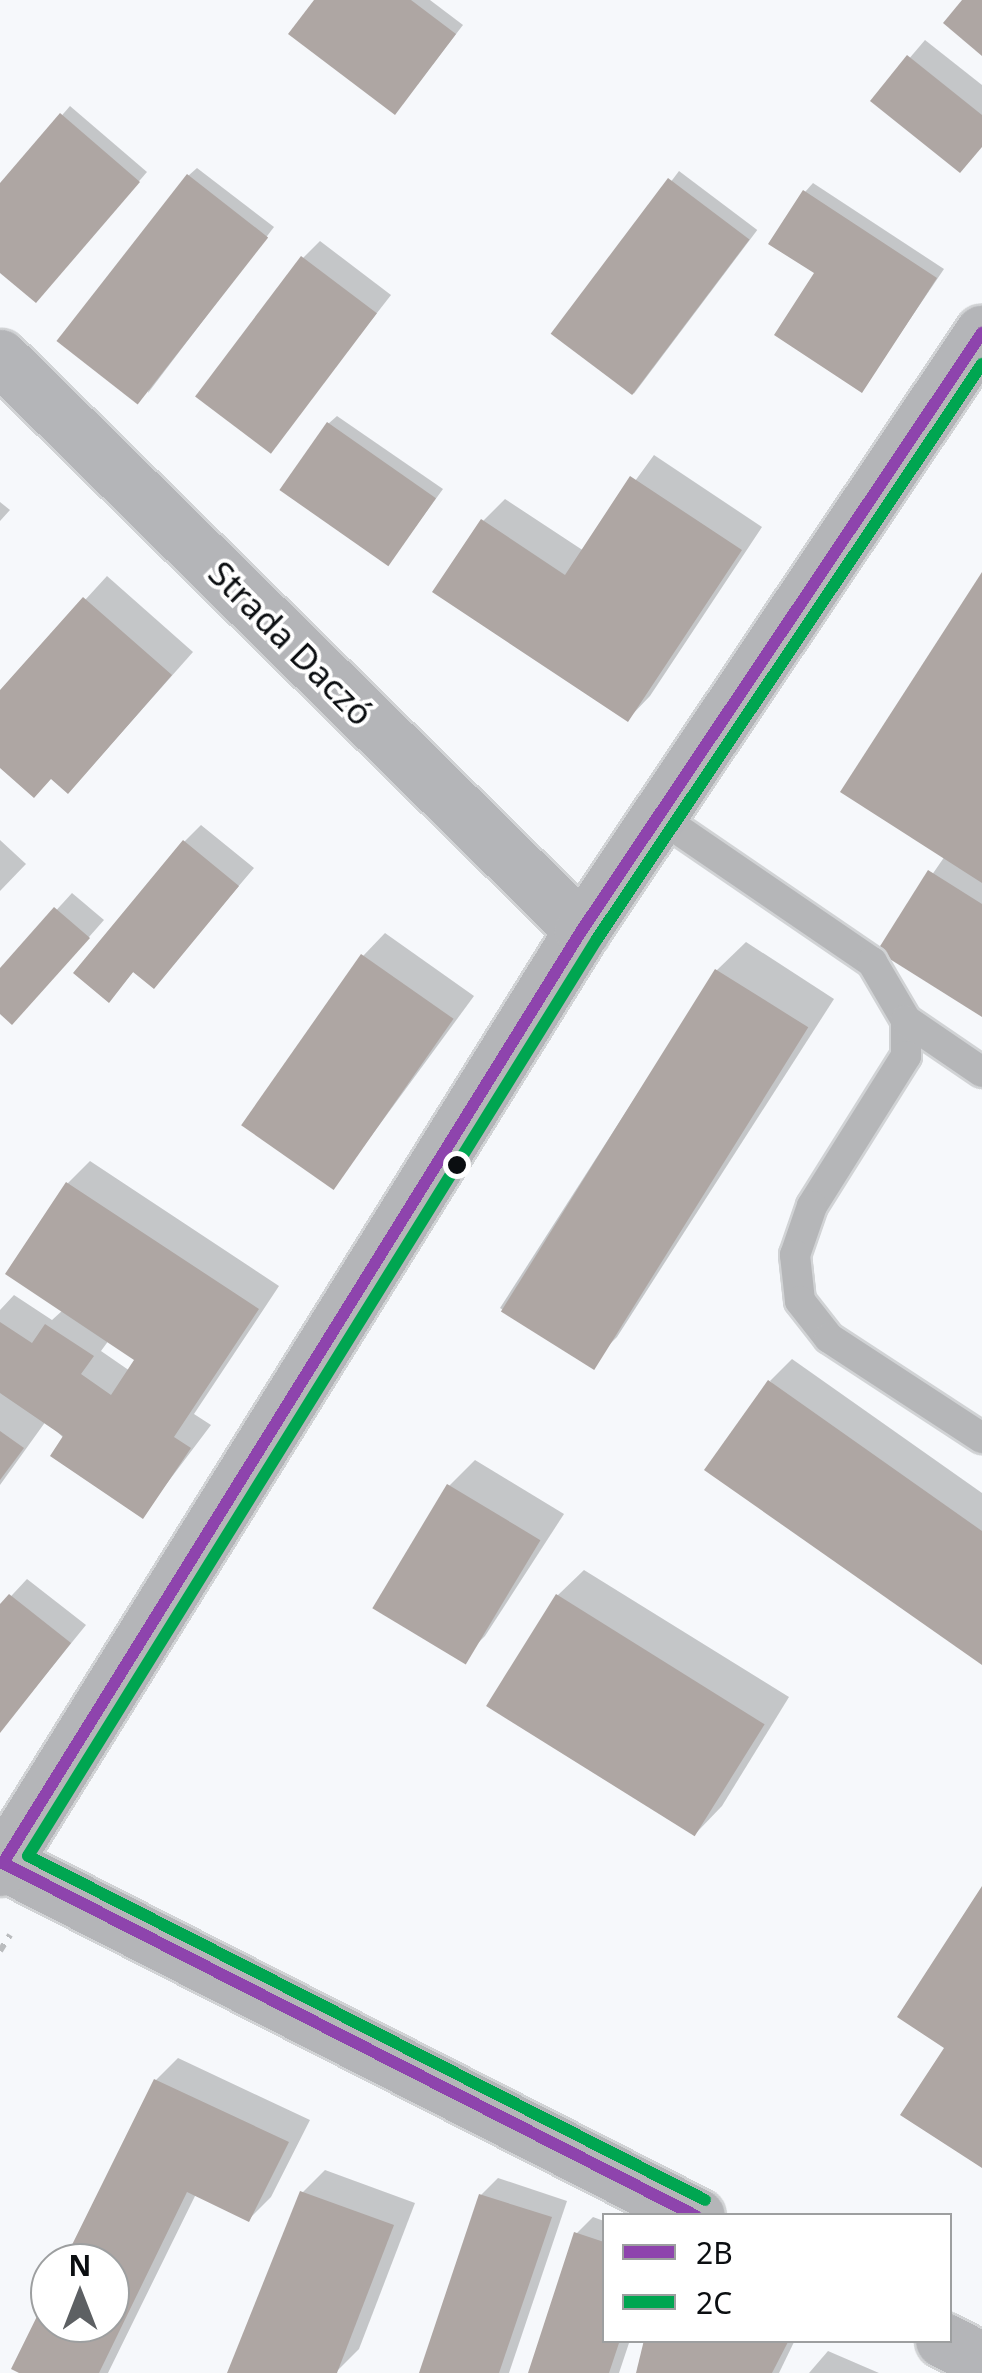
<!DOCTYPE html>
<meta charset="utf-8">
<style>
body{margin:0}
#map{position:relative;width:982px;height:2373px;overflow:hidden;background:#f6f8fb;font-family:"Noto Sans",sans-serif}
div>[style]{position:absolute}
[style*='--x']{left:calc(var(--x)*1px);top:calc(var(--y)*1px);width:calc(var(--w)*1px);rotate:calc(var(--a)*1deg)}
.shadow>*{inset:0;background:#0003;transform-origin:0 0}
.building>*{inset:0;background:#aea6a3;transform-origin:0 0}
.path>*{height:6px;margin-top:-3px;transform-origin:0;background:repeating-linear-gradient(90deg,#babcbe 0 8px,transparent 0 16px)}
.roads{filter:drop-shadow(2px 0 #d1d3d5) drop-shadow(-2px 0 #d1d3d5) drop-shadow(0 2px #d1d3d5) drop-shadow(0 -2px #d1d3d5)}
.lane>*{height:30px;margin:-15px;padding:0 15px;transform-origin:15px;border-radius:15px;background:#b5b6b8}
.secondary>*{height:55px;margin:-27.5px;padding:0 27.5px;transform-origin:27.5px;border-radius:27.5px;background:#b4b5b8}
.bus-1>*{height:12px;margin:-6px;padding:0 6px;transform-origin:6px;border-radius:6px;background:#8e44ad}
.bus-2>*{height:12px;margin:-6px;padding:0 6px;transform-origin:6px;border-radius:6px;background:#00a651}
.dots>*{width:28px;height:28px;translate:-50% -50%;box-sizing:border-box;border:5px solid #fff;border-radius:50%}
span{translate:-50% -50%;white-space:nowrap;text-align:center;line-height:1.15;-webkit-text-stroke:8px #fff;paint-order:stroke}
.street-label{font-size:35px;color:#0b0e11}
.legend{position:absolute;left:602px;top:2213px;width:350px;height:130px;box-sizing:border-box;background:#fff;border:2px solid #9d9fa0;margin:0;padding:12px 18px;list-style:none;font-size:30px;color:#0b0e11}
.legend li{display:flex;align-items:center;gap:20px;height:50px}
.legend b{width:50px;border:2px solid #9d9fa0}
.north{position:absolute;left:30px;top:2243px;width:100px;height:100px;box-sizing:border-box;background:#fff;border:2px solid #9d9fa0;border-radius:50%;rotate:0deg;font-size:28px;font-weight:700;line-height:40px;text-align:center;color:#0b0e11}
.north::after{content:'';display:block;margin:auto;width:35px;height:45px;background:#5d6063;clip-path:polygon(50% 0,100% 100%,50% 72%,0 100%)}
</style>
<div id="map">
<div class="shadow">
<div style="clip-path:polygon(318px 0,430px 0,463px 25px,403px 103px)"></div>
<div style="clip-path:polygon(925px 40px,982px 85px,982px 147px,873px 101px)"></div>
<div style="clip-path:polygon(70px 106px,147px 172px,44px 291px,0 269px,0 187px)"></div>
<div style="clip-path:polygon(197px 168px,274px 227px,148px 393px,188px 176px)"></div>
<div style="left:679px;top:171px;width:98px;height:205px;rotate:37deg"></div>
<div style="clip-path:polygon(813px 183px,944px 269px,862px 390px,817px 273px,805px 192px)"></div>
<div style="clip-path:polygon(320px 241px,391px 295px,270px 450px,303px 258px)"></div>
<div style="clip-path:polygon(337px 416px,443px 489px,389px 563px,328px 424px)"></div>
<div style="clip-path:polygon(654px 455px,762px 527px,650px 696px,628px 719px,483px 521px,505px 499px,584px 551px)"></div>
<div style="clip-path:polygon(0 502px,10px 510px,0 521px)"></div>
<div style="clip-path:polygon(107px 576px,193px 652px,90px 768px,0 764px,0 693px)"></div>
<div style="clip-path:polygon(982px 577px,982px 1014px,880px 950px,945px 856px)"></div>
<div style="clip-path:polygon(201px 825px,254px 868px,154px 986px,135px 970px,109px 1000px,184px 842px)"></div>
<div style="clip-path:polygon(0 840px,26px 864px,0 891px)"></div>
<div style="clip-path:polygon(72px 893px,104px 920px,29px 1005px,0 1011px,0 972px)"></div>
<div style="clip-path:polygon(385px 933px,474px 996px,333px 1188px,363px 956px)"></div>
<div style="clip-path:polygon(746px 942px,834px 999px,617px 1337px,589px 1365px,500px 1308px,717px 970px)"></div>
<div style="clip-path:polygon(evenodd,90px 1161px,279px 1286px,194px 1414px,211px 1425px,143px 1515px,46px 1421px,0 1485px,0 1310px,14px 1295px,52px 1320px,63px 1310px,68px 1183px,90px 1161px,109px 1340px,138px 1360px,130px 1371px,101px 1351px,109px 1340px)"></div>
<div style="clip-path:polygon(792px 1359px,982px 1493px,982px 1662px,770px 1381px)"></div>
<div style="clip-path:polygon(475px 1460px,564px 1514px,485px 1636px,460px 1661px,449px 1486px)"></div>
<div style="clip-path:polygon(584px 1570px,789px 1697px,722px 1806px,697px 1832px,489px 1706px,558px 1595px)"></div>
<div style="clip-path:polygon(27px 1579px,86px 1625px,0 1731px,0 1608px)"></div>
<div style="clip-path:polygon(178px 2058px,310px 2120px,271px 2197px,249px 2219px,196px 2194px,108px 2373px,25px 2373px,50px 2295px,50px 2323px,110px 2323px,110px 2263px,66px 2263px,156px 2080px)"></div>
<div style="clip-path:polygon(325px 2170px,415px 2203px,359px 2349px,335px 2373px,229px 2373px,302px 2193px)"></div>
<div style="clip-path:polygon(498px 2178px,567px 2201px,509px 2373px,421px 2373px,481px 2195px)"></div>
<div style="clip-path:polygon(593px 2217px,604px 2221px,604px 2340px,630px 2340px,619px 2373px,530px 2373px,576px 2234px)"></div>
<div style="clip-path:polygon(646px 2340px,795px 2340px,779px 2373px,639px 2373px)"></div>
<div style="clip-path:polygon(828px 2351px,879px 2373px,809px 2373px)"></div>
</div>
<div class="building">
<div style="clip-path:polygon(314px 0,411px 0,456px 34px,395px 115px,288px 34px)"></div>
<div style="clip-path:polygon(962px 0,982px 0,982px 56px,943px 23px)"></div>
<div style="clip-path:polygon(907px 55px,982px 115px,982px 147px,960px 173px,870px 101px)"></div>
<div style="clip-path:polygon(60px 113px,140px 182px,36px 303px,0 273px,0 183px)"></div>
<div style="left:187px;top:174px;width:103px;height:212px;rotate:38deg"></div>
<div style="left:668px;top:178px;width:102px;height:195px;rotate:37deg"></div>
<div style="clip-path:polygon(803px 190px,937px 278px,862px 393px,774px 335px,814px 273px,768px 244px)"></div>
<div style="left:301px;top:256px;width:95px;height:176px;rotate:37deg"></div>
<div style="left:327px;top:422px;width:133px;height:83px;rotate:35deg"></div>
<div style="clip-path:polygon(630px 476px,742px 550px,628px 722px,432px 592px,481px 519px,565px 575px)"></div>
<div style="clip-path:polygon(982px 572px,982px 883px,840px 792px)"></div>
<div style="clip-path:polygon(83px 597px,172px 675px,68px 794px,51px 779px,34px 798px,0 768px,0 690px)"></div>
<div style="clip-path:polygon(183px 840px,239px 886px,154px 989px,133px 972px,109px 1003px,73px 973px)"></div>
<div style="clip-path:polygon(928px 870px,982px 904px,982px 1017px,877px 951px)"></div>
<div style="clip-path:polygon(54px 907px,90px 938px,12px 1025px,0 1014px,0 968px)"></div>
<div style="left:361px;top:954px;width:113px;height:209px;rotate:35deg"></div>
<div style="left:715px;top:969px;width:110px;height:404px;rotate:32deg"></div>
<div style="clip-path:polygon(66px 1182px,259px 1309px,174px 1437px,191px 1448px,143px 1519px,50px 1456px,63px 1436px,0 1393px,0 1322px,32px 1343px,45px 1324px,94px 1356px,81px 1374px,111px 1395px,134px 1360px,5px 1274px)"></div>
<div style="clip-path:polygon(768px 1380px,982px 1531px,982px 1665px,704px 1470px)"></div>
<div style="clip-path:polygon(0 1431px,24px 1448px,0 1480px)"></div>
<div style="left:447px;top:1484px;width:109px;height:145px;rotate:31deg"></div>
<div style="clip-path:polygon(9px 1594px,71px 1643px,0 1733px,0 1604px)"></div>
<div style="left:556px;top:1594px;width:246px;height:132px;rotate:32deg"></div>
<div style="clip-path:polygon(982px 1886px,982px 2168px,900px 2115px,944px 2048px,897px 2017px)"></div>
<div style="clip-path:polygon(154px 2079px,289px 2142px,249px 2222px,187px 2192px,99px 2373px,19px 2373px,11px 2369px,50px 2290px,50px 2323px,110px 2323px,110px 2263px,63px 2263px)"></div>
<div style="clip-path:polygon(300px 2191px,394px 2225px,337px 2373px,227px 2373px)"></div>
<div style="clip-path:polygon(479px 2194px,552px 2217px,499px 2373px,419px 2373px)"></div>
<div style="clip-path:polygon(574px 2232px,604px 2242px,604px 2340px,620px 2340px,609px 2373px,528px 2373px)"></div>
<div style="clip-path:polygon(644px 2340px,789px 2340px,772px 2373px,636px 2373px)"></div>
</div>
<div class="path">
<div style="--x:0;--y:1951;--w:19;--a:-58"></div>
</div>
<div class="roads">
<div class="lane">
<div style="--x:660;--y:817;--w:257;--a:34.4"></div>
<div style="--x:872;--y:962;--w:67;--a:59.6"></div>
<div style="--x:906;--y:1020;--w:36;--a:90"></div>
<div style="--x:906;--y:1056;--w:177;--a:122.1"></div>
<div style="--x:812;--y:1206;--w:52;--a:109.1"></div>
<div style="--x:795;--y:1255;--w:46;--a:83.8"></div>
<div style="--x:800;--y:1301;--w:47;--a:51.9"></div>
<div style="--x:829;--y:1338;--w:183;--a:33.2"></div>
<div style="--x:906;--y:1020;--w:92;--a:34.4"></div>
</div>
<div class="secondary">
<div style="--x:0;--y:357;--w:817;--a:44.55"></div>
<div style="--x:0;--y:1861;--w:782;--a:26.99"></div>
<div style="--x:0;--y:1868;--w:1104;--a:-58.18"></div>
<div style="--x:582;--y:930;--w:719;--a:-56.18"></div>
<div style="--x:943;--y:2340;--w:44;--a:27.1"></div>
</div>
</div>
<div class="bus-1">
<div style="--x:696;--y:2216;--w:778;--a:-153.01"></div>
<div style="--x:3;--y:1863;--w:1098;--a:-58.18"></div>
<div style="--x:582;--y:930;--w:719;--a:-56.18"></div>
</div>
<div class="bus-2">
<div style="--x:705;--y:2200;--w:759;--a:-153.06"></div>
<div style="--x:28;--y:1856;--w:1079;--a:-58.18"></div>
<div style="--x:597;--y:939;--w:692;--a:-56.2"></div>
</div>
<div class="dots">
<div style="left:457px;top:1165px;background:#0b0e11"></div>
</div>
<div class="street-label">
<span style="left:291px;top:643px;rotate:45deg">Strada Daczó</span>
</div>
<ul class="legend">
<li><b style="height:12px;background:#8e44ad"></b>2B</li>
<li><b style="height:12px;background:#00a651"></b>2C</li>
</ul>
<div class="north">N</div>
</div>
